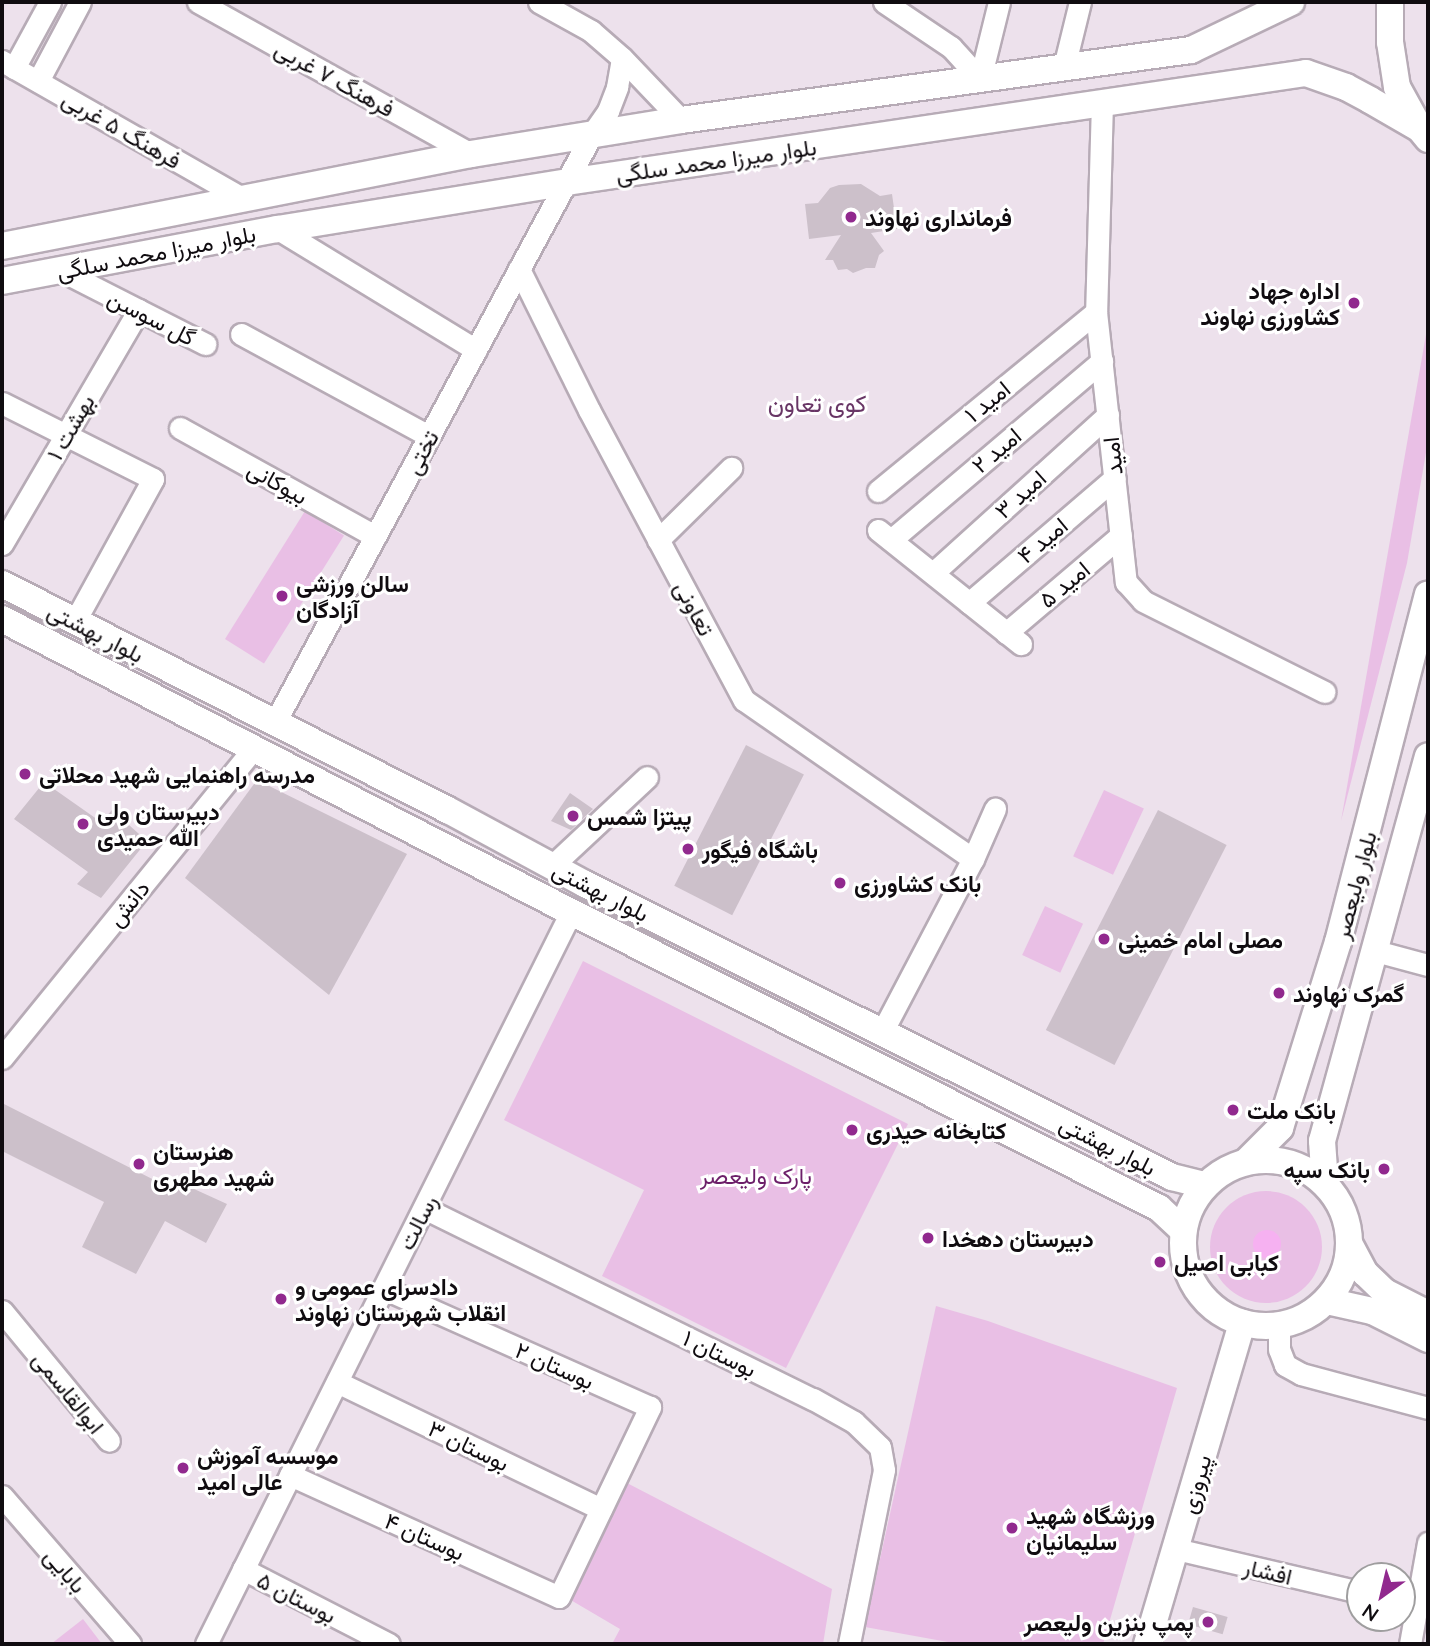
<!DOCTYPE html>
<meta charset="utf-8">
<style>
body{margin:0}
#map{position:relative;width:1430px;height:1646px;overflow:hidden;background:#ede1ec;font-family:Lato,Vazirmatn,sans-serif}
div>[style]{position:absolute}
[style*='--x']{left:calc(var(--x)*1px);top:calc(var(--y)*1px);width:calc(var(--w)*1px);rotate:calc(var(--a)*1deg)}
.green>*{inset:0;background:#e9bfe5;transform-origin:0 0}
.round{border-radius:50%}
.water>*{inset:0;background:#f6b1f1}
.building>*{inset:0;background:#ccc0ca;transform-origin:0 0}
.roads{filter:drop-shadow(2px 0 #b7abb6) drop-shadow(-2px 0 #b7abb6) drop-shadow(0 2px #b7abb6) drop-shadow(0 -2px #b7abb6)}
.minor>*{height:21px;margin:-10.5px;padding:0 10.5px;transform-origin:10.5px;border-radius:10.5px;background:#fff}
.major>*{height:26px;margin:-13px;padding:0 13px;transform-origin:13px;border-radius:13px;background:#fff}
.major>.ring{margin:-13px;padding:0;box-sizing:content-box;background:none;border:26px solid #fff;border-radius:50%}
.dots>*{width:19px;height:19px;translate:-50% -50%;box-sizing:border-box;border:4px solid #fff;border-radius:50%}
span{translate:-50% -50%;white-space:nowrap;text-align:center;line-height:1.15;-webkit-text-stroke:6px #fff;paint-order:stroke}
.street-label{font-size:23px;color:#100c10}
.poi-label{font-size:23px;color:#100c10;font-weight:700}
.left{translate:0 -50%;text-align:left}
.right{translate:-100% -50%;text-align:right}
.park-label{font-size:23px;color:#6c1e69}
.neighbourhood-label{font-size:24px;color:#683565}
.frame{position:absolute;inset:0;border:4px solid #100c10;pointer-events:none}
.north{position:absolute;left:1346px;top:1562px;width:70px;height:70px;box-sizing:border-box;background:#fff;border:2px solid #9f9e9f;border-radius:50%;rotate:214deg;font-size:19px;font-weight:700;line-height:28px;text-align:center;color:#100c10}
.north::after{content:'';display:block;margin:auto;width:24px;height:32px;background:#91298e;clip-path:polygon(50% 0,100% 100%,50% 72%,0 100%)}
</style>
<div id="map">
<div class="green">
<div style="clip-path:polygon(1428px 323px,1428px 441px,1407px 563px,1341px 821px)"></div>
<div style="left:305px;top:511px;width:46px;height:151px;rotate:32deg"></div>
<div style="left:1104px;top:790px;width:44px;height:73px;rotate:25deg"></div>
<div style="left:1045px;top:906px;width:42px;height:54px;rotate:25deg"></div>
<div style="clip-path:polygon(583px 961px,908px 1124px,786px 1368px,602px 1276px,644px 1190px,504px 1120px)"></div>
<div class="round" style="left:1210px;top:1191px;width:112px;height:112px"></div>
<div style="clip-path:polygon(936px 1306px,988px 1321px,1177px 1388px,1103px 1644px,959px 1644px,865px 1627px)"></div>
<div style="clip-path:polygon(625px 1482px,832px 1589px,823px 1644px,612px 1644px,620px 1629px,569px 1599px)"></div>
<div style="clip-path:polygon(83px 1619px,102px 1644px,51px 1644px)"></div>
</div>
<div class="water">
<div class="round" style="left:1253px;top:1230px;width:28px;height:28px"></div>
</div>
<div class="building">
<div style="clip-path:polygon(861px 184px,880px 196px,892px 194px,897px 229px,871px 233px,884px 251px,879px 255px,875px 268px,866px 268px,853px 273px,847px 269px,838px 270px,833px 260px,825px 260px,841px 235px,809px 239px,805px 204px,818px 203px,830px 188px,839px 185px)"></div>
<div style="left:746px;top:745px;width:65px;height:158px;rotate:27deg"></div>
<div style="clip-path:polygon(257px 780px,407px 854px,329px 995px,185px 878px)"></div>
<div style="clip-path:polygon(44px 782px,101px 822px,112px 810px,147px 841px,101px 898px,77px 884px,88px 872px,14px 819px)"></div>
<div style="clip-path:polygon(570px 793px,593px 809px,571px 830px,551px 821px)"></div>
<div style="left:1158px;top:810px;width:77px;height:247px;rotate:27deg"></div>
<div style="clip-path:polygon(2px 1103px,176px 1191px,181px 1183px,227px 1204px,206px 1243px,165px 1221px,136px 1274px,82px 1247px,104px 1202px,2px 1151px)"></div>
<div style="left:1193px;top:1607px;width:36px;height:18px;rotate:16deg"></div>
</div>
<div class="roads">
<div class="minor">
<div style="--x:198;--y:2;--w:312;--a:29.1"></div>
<div style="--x:539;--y:2;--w:60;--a:29.1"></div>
<div style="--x:591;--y:31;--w:41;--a:41.1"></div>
<div style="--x:622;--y:58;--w:86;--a:46.4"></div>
<div style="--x:884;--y:2;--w:81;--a:33.9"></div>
<div style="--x:951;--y:47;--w:43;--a:47.8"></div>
<div style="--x:2;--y:61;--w:276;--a:29.7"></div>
<div style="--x:1064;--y:67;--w:67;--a:-76.2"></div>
<div style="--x:14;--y:68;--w:75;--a:-61.4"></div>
<div style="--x:980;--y:79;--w:79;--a:-76.1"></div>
<div style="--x:38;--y:81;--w:89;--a:-62"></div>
<div style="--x:1102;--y:102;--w:210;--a:91.6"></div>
<div style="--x:1096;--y:312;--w:272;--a:83.7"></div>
<div style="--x:1126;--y:582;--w:25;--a:48"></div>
<div style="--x:1143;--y:601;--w:203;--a:26.6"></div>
<div style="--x:278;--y:229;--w:232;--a:31.4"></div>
<div style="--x:519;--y:269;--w:157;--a:63.6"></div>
<div style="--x:589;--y:410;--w:329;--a:61.9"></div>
<div style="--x:744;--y:700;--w:279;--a:34.8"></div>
<div style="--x:62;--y:271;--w:161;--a:27"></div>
<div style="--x:241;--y:334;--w:214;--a:28.5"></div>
<div style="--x:2;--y:403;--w:169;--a:26.7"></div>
<div style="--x:153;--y:479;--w:162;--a:118.8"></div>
<div style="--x:180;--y:428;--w:223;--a:29"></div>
<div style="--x:878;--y:491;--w:282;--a:-39.4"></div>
<div style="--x:878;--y:530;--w:183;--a:38.6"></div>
<div style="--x:658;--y:540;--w:103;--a:-44.6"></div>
<div style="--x:891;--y:540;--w:277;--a:-40.3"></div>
<div style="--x:2;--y:544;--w:271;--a:-59.7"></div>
<div style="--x:933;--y:573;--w:236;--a:-42.1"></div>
<div style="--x:969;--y:603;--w:192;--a:-40.6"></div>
<div style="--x:1006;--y:633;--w:151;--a:-40.4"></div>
<div style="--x:275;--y:722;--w:668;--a:-61.67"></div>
<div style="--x:592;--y:134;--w:28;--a:-55"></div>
<div style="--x:608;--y:111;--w:26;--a:-69"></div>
<div style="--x:617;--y:87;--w:29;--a:-80"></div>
<div style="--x:552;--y:866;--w:130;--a:-43.1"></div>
<div style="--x:1376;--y:951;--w:54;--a:15.1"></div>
<div style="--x:882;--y:1032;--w:195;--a:-62.3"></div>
<div style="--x:973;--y:859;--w:55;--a:-66.3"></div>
<div style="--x:2;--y:1058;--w:400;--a:-50.9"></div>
<div style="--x:424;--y:1208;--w:433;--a:26.2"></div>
<div style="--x:813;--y:1399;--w:47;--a:29.3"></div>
<div style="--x:854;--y:1422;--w:36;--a:44"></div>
<div style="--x:880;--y:1447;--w:23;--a:80"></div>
<div style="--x:884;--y:1470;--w:177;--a:101.4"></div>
<div style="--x:2;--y:1311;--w:168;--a:50.5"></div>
<div style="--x:1279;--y:1326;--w:23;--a:90"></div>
<div style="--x:1279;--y:1349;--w:17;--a:69"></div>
<div style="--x:1285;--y:1365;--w:18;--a:29"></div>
<div style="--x:1301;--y:1374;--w:131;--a:15"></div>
<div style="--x:337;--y:1382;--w:293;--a:25.7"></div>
<div style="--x:290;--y:1475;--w:295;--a:24.4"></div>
<div style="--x:559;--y:1597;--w:211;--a:-64.4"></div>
<div style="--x:650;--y:1407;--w:292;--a:-156"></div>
<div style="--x:2;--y:1496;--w:196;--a:49.1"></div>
<div style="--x:1176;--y:1549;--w:189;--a:13.2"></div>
<div style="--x:243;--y:1569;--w:164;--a:27.2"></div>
<div style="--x:206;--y:1644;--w:818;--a:-63.5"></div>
<div style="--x:1410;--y:1644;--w:103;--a:-79.9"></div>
</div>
<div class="major">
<div style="--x:1390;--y:2;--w:40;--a:90"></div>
<div style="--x:1390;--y:42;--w:46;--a:81.2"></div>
<div style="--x:1397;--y:87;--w:46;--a:61.2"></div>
<div style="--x:2;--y:246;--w:478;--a:-11.1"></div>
<div style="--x:471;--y:154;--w:213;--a:-9.2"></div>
<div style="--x:681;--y:120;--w:515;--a:-7.82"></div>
<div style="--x:1191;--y:50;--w:111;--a:-25.6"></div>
<div style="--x:2;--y:281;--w:281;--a:-10.7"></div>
<div style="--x:278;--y:229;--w:293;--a:-9.2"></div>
<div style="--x:567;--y:182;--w:747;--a:-8.39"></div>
<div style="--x:1306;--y:73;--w:42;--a:19.3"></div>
<div style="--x:1346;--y:87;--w:27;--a:28"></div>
<div style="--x:1370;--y:100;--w:58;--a:30.1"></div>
<div style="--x:1420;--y:129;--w:13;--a:51"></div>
<div style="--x:2;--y:584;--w:500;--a:26.9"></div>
<div style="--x:448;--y:810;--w:156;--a:28.4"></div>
<div style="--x:585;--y:884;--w:656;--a:26.53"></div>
<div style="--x:1172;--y:1177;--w:34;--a:14"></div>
<div style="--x:2;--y:619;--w:640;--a:27.25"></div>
<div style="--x:571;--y:912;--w:658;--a:26.72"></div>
<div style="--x:1159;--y:1208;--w:33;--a:43"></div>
<div class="ring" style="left:1183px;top:1160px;width:140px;height:140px"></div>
<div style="--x:1247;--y:1161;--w:47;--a:-45"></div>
<div style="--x:1280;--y:1128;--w:195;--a:-72.7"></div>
<div style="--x:1338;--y:942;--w:359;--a:-75.5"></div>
<div style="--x:1325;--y:1183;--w:42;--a:-94.1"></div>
<div style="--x:1322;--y:1141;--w:399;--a:-74.6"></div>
<div style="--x:1350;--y:1245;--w:32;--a:62"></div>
<div style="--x:1365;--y:1273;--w:28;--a:44"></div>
<div style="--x:1385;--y:1292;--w:48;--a:27.1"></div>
<div style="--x:1327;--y:1301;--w:46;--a:12.5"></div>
<div style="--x:1372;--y:1311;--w:63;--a:26.6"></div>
<div style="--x:1147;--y:1644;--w:335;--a:-73.5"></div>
</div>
</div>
<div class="dots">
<div style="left:851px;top:217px;background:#91298e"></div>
<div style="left:1354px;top:303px;background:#91298e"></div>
<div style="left:282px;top:596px;background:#91298e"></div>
<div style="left:25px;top:774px;background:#91298e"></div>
<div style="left:573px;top:816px;background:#91298e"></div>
<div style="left:83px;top:824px;background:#91298e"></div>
<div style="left:688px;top:849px;background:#91298e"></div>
<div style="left:840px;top:883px;background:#91298e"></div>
<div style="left:1104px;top:939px;background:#91298e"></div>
<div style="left:1279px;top:993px;background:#91298e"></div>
<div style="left:1233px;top:1110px;background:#91298e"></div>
<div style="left:852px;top:1130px;background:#91298e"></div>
<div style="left:139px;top:1164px;background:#91298e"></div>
<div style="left:1384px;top:1169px;background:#91298e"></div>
<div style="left:928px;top:1238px;background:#91298e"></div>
<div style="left:1160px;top:1262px;background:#91298e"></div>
<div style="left:281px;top:1299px;background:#91298e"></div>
<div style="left:183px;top:1468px;background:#91298e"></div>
<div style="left:1012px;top:1528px;background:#91298e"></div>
<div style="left:1208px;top:1622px;background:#91298e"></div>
</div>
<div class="street-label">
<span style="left:335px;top:78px;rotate:29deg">فرهنگ ۷ غربی</span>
<span style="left:122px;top:129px;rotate:30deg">فرهنگ ۵ غربی</span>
<span style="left:716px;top:160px;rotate:-8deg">بلوار میرزا محمد سلگی</span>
<span style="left:156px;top:252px;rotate:-11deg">بلوار میرزا محمد سلگی</span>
<span style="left:152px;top:317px;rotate:27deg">گل سوسن</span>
<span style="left:987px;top:401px;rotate:-39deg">امید ۱</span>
<span style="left:70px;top:427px;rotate:-60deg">بهشت ۱</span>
<span style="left:996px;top:450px;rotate:-40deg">امید ۲</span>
<span style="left:421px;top:452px;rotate:-62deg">تختی</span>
<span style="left:1112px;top:456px;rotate:-96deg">امید</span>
<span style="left:278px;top:482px;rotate:29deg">بیوکانی</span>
<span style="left:1020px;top:494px;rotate:-42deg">امید ۳</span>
<span style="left:1042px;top:540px;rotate:-40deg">امید ۴</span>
<span style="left:1064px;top:584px;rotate:-40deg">امید ۵</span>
<span style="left:695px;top:608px;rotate:62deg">تعاونی</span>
<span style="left:96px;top:632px;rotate:27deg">بلوار بهشتی</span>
<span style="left:1354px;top:885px;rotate:-75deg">بلوار ولیعصر</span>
<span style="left:601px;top:891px;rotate:27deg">بلوار بهشتی</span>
<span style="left:128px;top:903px;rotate:-51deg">دانش</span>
<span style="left:1108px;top:1145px;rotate:27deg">بلوار بهشتی</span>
<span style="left:417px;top:1222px;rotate:-63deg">رسالت</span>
<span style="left:720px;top:1353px;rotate:26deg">بوستان ۱</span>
<span style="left:555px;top:1365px;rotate:24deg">بوستان ۲</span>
<span style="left:69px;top:1392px;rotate:51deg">ابوالقاسمی</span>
<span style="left:469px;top:1445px;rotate:26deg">بوستان ۳</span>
<span style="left:1195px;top:1484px;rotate:-74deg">پیروزی</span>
<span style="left:425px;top:1536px;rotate:24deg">بوستان ۴</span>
<span style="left:66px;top:1570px;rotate:49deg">بابایی</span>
<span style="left:1268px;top:1571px;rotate:13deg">افشار</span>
<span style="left:297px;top:1597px;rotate:27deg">بوستان ۵</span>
</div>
<div class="poi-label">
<span class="left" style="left:865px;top:217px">فرمانداری نهاوند</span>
<span class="right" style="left:1340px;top:303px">اداره جهاد<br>کشاورزی نهاوند</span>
<span class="left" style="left:296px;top:596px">سالن ورزشی<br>آزادگان</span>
<span class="left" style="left:39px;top:774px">مدرسه راهنمایی شهید محلاتی</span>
<span class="left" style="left:97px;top:824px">دبیرستان ولی<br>الله حمیدی</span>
<span class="left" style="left:587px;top:816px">پیتزا شمس</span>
<span class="left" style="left:702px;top:849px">باشگاه فیگور</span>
<span class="left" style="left:854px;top:883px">بانک کشاورزی</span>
<span class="left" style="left:1118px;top:939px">مصلی امام خمینی</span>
<span class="left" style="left:1293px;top:993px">گمرک نهاوند</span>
<span class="left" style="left:1247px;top:1110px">بانک ملت</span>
<span class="left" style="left:866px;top:1130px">کتابخانه حیدری</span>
<span class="left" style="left:153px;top:1164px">هنرستان<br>شهید مطهری</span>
<span class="right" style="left:1370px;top:1169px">بانک سپه</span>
<span class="left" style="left:942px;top:1238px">دبیرستان دهخدا</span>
<span class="left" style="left:1174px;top:1262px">کبابی اصیل</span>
<span class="left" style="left:295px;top:1299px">دادسرای عمومی و<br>انقلاب شهرستان نهاوند</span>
<span class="left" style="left:197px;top:1468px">موسسه آموزش<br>عالی امید</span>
<span class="left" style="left:1026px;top:1528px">ورزشگاه شهید<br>سلیمانیان</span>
<span class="right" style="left:1194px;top:1622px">پمپ بنزین ولیعصر</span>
</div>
<div class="park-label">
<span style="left:756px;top:1175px">پارک ولیعصر</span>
</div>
<div class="neighbourhood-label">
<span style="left:817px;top:403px">کوی تعاون</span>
</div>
<div class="frame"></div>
<div class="north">N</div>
</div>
